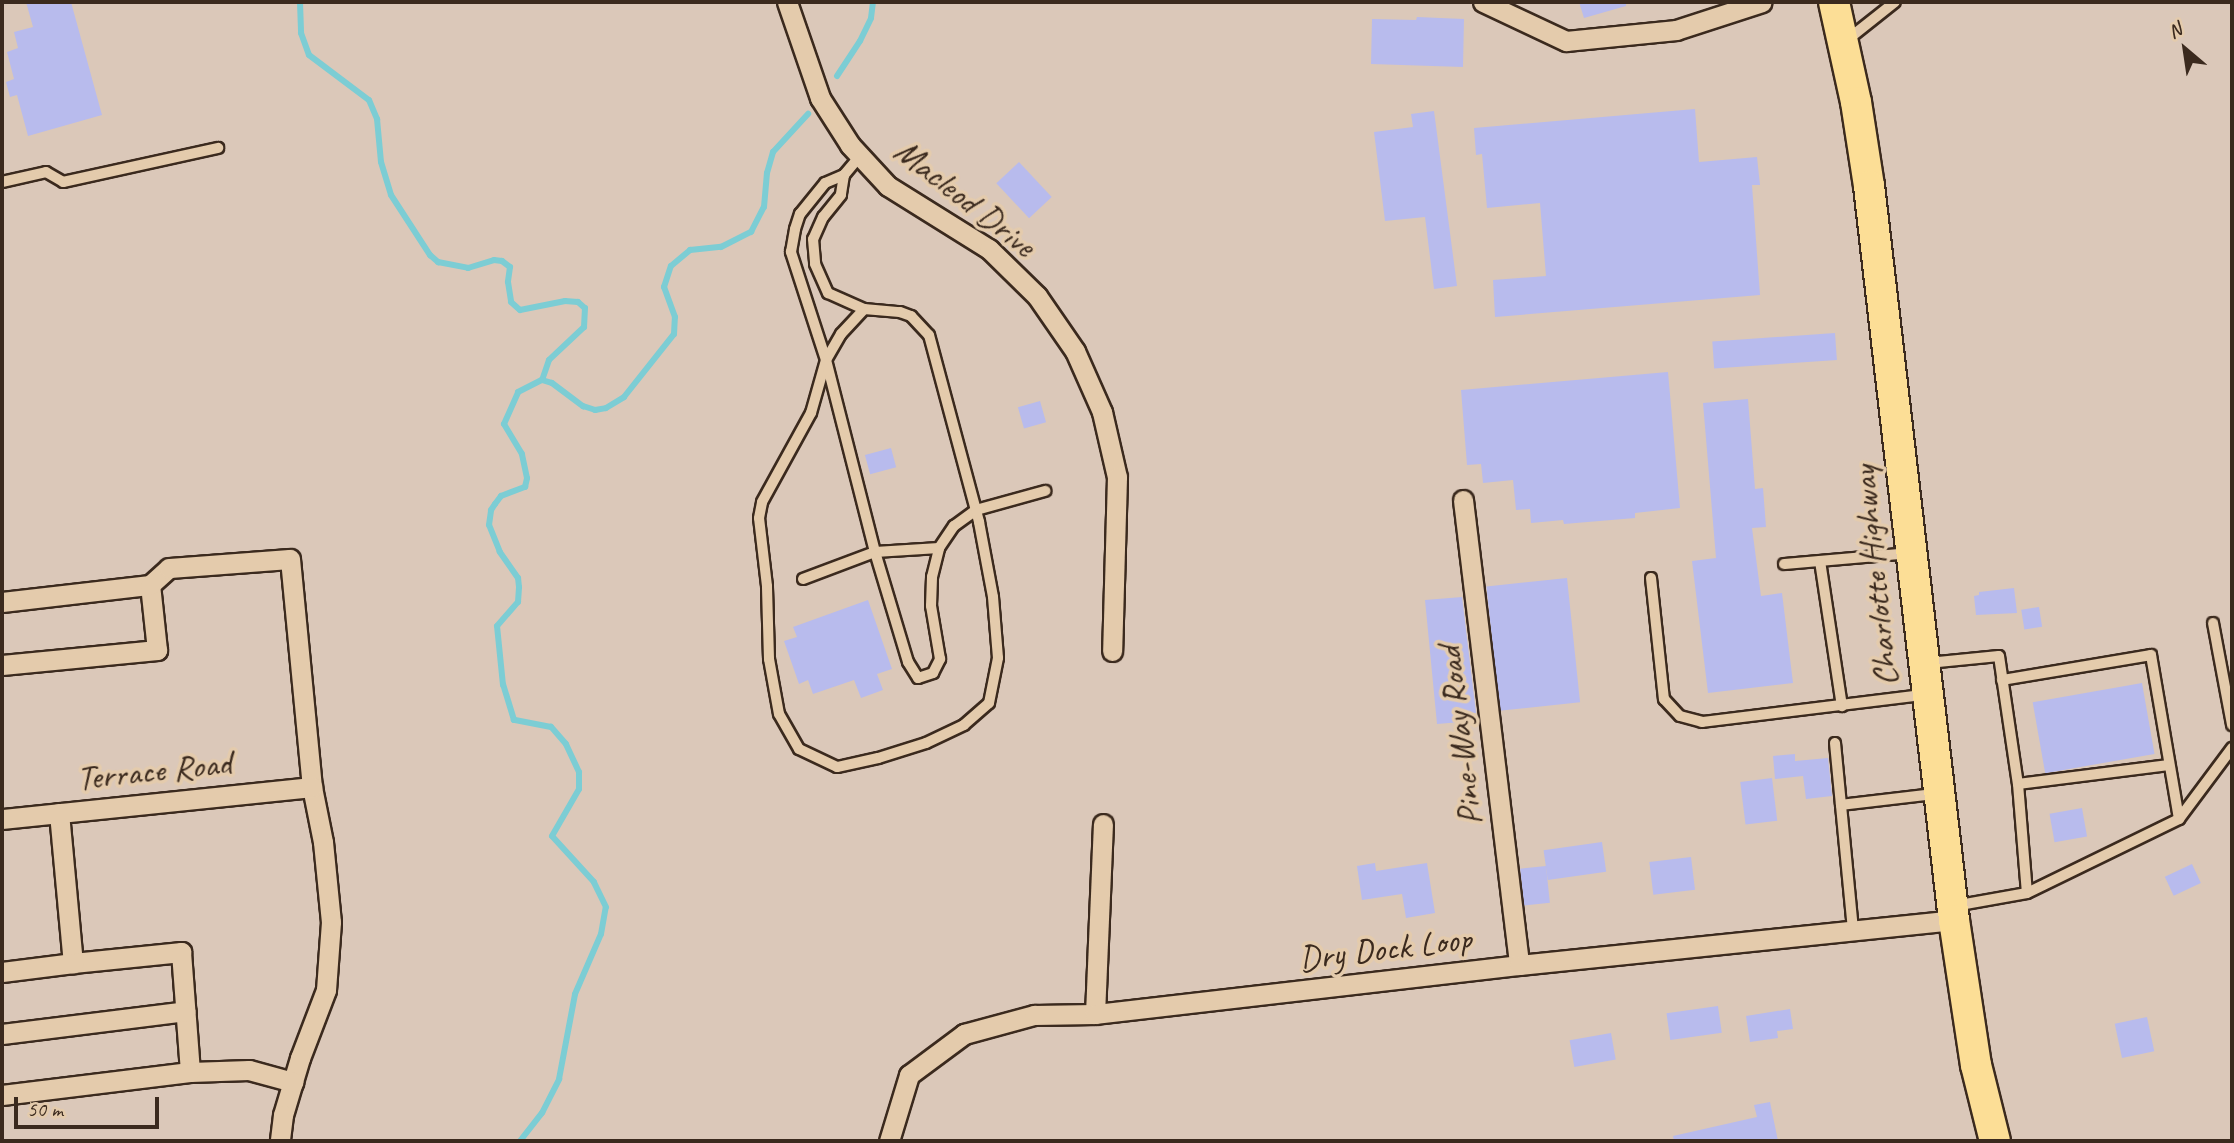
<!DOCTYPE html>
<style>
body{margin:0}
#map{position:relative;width:2234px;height:1143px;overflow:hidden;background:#dbc8b9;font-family:Caveat,sans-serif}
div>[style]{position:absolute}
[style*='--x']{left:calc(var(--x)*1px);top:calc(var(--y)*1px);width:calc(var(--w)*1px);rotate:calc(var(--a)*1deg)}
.stream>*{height:6px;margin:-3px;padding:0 3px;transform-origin:3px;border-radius:3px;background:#7ccdd4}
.building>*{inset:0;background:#b8bbed;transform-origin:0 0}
.roads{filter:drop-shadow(2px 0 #3b2a1e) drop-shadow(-2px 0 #3b2a1e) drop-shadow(0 2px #3b2a1e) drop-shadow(0 -2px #3b2a1e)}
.lane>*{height:10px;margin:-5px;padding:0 5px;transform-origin:5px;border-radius:5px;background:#e4cbac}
.street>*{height:19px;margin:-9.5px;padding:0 9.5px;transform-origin:9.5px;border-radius:9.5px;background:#e4cbac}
.primary>*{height:30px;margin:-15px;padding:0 15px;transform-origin:15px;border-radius:15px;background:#fcde96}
span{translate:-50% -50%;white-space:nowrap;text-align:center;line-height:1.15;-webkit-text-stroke:7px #e4cbac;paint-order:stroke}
.street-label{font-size:35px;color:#3b2a1e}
.frame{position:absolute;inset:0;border:4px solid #3b2a1e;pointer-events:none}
.north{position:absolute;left:2150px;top:14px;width:70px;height:70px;-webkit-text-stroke:5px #e4cbac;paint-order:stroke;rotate:331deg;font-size:19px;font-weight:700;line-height:28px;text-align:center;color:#3b2a1e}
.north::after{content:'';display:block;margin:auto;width:24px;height:32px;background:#3b2a1e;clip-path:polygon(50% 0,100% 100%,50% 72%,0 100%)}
.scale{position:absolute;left:14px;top:1097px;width:145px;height:32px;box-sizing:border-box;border:4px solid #3b2a1e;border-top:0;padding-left:9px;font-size:21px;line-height:24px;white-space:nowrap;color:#3b2a1e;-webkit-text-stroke:5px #e4cbac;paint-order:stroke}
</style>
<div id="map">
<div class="stream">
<div style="--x:300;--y:2;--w:31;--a:88"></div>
<div style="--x:301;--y:33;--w:23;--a:70"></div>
<div style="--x:309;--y:55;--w:75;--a:36.9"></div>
<div style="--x:369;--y:100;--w:21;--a:67"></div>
<div style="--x:377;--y:119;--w:43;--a:84.7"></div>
<div style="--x:381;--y:162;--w:34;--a:73"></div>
<div style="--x:391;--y:195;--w:72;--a:57"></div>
<div style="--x:430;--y:255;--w:11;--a:41"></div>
<div style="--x:438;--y:262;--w:31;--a:11"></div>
<div style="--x:468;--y:268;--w:27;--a:-17"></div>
<div style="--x:494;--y:260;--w:8;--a:7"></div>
<div style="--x:502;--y:261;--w:10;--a:37"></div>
<div style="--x:510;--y:267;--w:15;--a:98"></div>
<div style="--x:508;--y:282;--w:20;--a:81"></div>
<div style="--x:511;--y:302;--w:12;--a:42"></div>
<div style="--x:520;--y:310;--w:46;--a:-11.3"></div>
<div style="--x:565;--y:301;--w:13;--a:4"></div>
<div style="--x:578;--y:302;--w:9;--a:41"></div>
<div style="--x:585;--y:308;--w:19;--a:93"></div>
<div style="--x:584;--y:327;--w:48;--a:136.7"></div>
<div style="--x:549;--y:360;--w:21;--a:109"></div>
<div style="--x:837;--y:76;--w:42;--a:-56.7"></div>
<div style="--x:860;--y:41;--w:25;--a:-64"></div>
<div style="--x:871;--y:18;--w:16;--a:-83"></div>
<div style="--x:520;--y:1141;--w:36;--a:-52"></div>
<div style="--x:542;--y:1113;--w:38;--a:-63"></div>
<div style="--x:559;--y:1079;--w:86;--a:-79.3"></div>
<div style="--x:575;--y:994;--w:65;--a:-66.6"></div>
<div style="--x:601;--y:934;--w:27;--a:-80"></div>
<div style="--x:606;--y:907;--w:28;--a:-116"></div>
<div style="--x:594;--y:882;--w:62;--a:-132.4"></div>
<div style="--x:552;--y:836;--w:54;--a:-60.1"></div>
<div style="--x:579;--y:789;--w:17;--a:-90"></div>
<div style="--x:579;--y:772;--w:31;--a:-115"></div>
<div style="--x:566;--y:744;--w:23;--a:-131"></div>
<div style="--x:551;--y:727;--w:38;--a:-169"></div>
<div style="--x:514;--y:720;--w:37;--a:-107"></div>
<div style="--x:503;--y:685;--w:59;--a:-95.8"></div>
<div style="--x:497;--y:626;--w:32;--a:-49"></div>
<div style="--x:518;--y:602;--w:15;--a:-86"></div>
<div style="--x:519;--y:587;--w:9;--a:-96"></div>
<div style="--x:518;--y:578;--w:32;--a:-125"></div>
<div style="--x:500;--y:552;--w:29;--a:-112"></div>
<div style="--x:489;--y:525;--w:15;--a:-82"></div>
<div style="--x:491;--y:510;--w:7;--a:-56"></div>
<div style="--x:495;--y:504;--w:10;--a:-53"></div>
<div style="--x:501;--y:496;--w:26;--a:-21"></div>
<div style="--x:525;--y:487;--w:9;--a:-77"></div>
<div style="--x:527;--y:478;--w:25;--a:-102"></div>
<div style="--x:522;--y:454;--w:35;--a:-121"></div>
<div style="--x:504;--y:424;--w:35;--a:-66"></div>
<div style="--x:518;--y:392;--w:27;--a:-27"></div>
<div style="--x:542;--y:380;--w:10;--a:17"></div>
<div style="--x:552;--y:383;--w:39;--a:37"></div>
<div style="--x:583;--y:406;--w:13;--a:18"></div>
<div style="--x:595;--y:410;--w:11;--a:-10"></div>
<div style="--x:606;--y:408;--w:21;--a:-31"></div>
<div style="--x:624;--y:397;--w:80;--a:-51.6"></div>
<div style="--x:674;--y:334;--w:17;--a:-87"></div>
<div style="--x:675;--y:317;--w:32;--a:-110"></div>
<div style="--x:664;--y:287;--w:22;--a:-72"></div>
<div style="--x:671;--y:266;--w:25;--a:-40"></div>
<div style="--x:690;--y:250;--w:31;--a:-6"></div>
<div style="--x:721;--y:247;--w:34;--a:-27"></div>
<div style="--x:751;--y:232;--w:28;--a:-63"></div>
<div style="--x:764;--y:207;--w:34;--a:-85"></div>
<div style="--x:767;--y:173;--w:22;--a:-74"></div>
<div style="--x:773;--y:152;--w:52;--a:-47.4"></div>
</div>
<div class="building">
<div style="clip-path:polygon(26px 2px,71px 2px,102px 115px,28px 136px,17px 95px,10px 97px,6px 82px,14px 79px,7px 52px,18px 48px,14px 32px,33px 27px)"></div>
<div style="clip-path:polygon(1579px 2px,1626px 2px,1626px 6px,1584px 18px)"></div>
<div style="clip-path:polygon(1417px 17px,1464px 19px,1463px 67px,1371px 64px,1372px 19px,1416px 20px)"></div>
<div style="clip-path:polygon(1695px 109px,1699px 162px,1757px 157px,1760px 185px,1752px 185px,1760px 295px,1495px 317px,1493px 280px,1546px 276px,1540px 203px,1487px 208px,1482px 154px,1476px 155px,1474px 128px)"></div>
<div style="clip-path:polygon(1434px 111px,1457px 286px,1434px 289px,1425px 217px,1385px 221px,1374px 132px,1413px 127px,1411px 114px)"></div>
<div style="left:1019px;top:162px;width:48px;height:31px;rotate:47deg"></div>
<div style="left:1835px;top:333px;width:27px;height:123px;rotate:86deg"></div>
<div style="clip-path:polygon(1668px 372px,1680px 508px,1635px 513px,1635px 518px,1564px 524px,1563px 520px,1531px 523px,1530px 509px,1516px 510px,1513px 480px,1483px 483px,1481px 464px,1467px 465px,1461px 390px)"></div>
<div style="clip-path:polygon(1748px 399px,1755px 489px,1763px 488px,1766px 527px,1752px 528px,1761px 596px,1782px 593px,1793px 683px,1708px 693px,1692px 561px,1716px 558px,1703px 403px)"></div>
<div style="left:1040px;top:401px;width:22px;height:23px;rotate:74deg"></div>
<div style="left:891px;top:448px;width:20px;height:27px;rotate:75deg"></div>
<div style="left:1567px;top:578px;width:125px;height:81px;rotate:84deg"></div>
<div style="clip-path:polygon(2014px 588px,2017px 613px,1976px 615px,1974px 596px,1979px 595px,1979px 592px)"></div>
<div style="clip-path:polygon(1462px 597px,1476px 713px,1473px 713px,1473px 721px,1437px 724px,1425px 600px)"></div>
<div style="clip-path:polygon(868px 600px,892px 669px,877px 674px,883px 690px,861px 698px,854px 680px,813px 694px,808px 680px,799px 684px,784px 641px,797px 637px,793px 627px)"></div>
<div style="left:2039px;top:607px;width:20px;height:18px;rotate:81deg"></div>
<div style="left:2142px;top:683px;width:72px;height:111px;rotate:80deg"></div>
<div style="clip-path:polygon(1795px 754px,1795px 761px,1828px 758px,1832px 796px,1806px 799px,1803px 776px,1775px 779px,1773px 756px)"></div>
<div style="left:1772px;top:778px;width:43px;height:32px;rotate:83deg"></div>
<div style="left:2082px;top:808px;width:29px;height:33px;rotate:80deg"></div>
<div style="left:1602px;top:842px;width:30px;height:59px;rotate:82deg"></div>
<div style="left:1691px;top:857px;width:33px;height:42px;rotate:83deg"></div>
<div style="clip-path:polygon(1375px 863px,1376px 871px,1427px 863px,1435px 913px,1406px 918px,1402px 894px,1362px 900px,1357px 866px)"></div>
<div style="left:2192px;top:864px;width:21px;height:30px;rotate:65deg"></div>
<div style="left:1546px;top:866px;width:37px;height:26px;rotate:84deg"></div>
<div style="left:1718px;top:1006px;width:27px;height:52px;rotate:82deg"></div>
<div style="clip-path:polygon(1790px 1009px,1793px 1029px,1777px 1031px,1778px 1038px,1750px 1042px,1746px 1016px)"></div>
<div style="left:2147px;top:1017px;width:35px;height:33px;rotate:78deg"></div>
<div style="left:1611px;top:1033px;width:27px;height:42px;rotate:80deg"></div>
<div style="clip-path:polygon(1770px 1102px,1778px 1141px,1674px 1141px,1673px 1136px,1757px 1117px,1754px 1105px)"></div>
</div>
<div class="roads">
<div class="lane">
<div style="--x:1847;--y:40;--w:61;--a:-38.4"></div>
<div style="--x:844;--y:175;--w:20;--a:99"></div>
<div style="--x:841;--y:195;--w:28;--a:129"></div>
<div style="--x:823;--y:217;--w:24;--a:114"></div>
<div style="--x:813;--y:239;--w:25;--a:85"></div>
<div style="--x:815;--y:264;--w:32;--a:66"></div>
<div style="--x:828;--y:293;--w:39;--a:24"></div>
<div style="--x:864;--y:309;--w:36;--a:5"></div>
<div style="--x:900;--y:312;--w:12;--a:20"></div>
<div style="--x:911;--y:316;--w:26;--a:47"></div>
<div style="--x:929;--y:335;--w:194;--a:75"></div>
<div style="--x:979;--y:522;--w:76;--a:79.4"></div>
<div style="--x:993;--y:597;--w:61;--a:85.3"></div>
<div style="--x:998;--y:658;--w:46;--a:101.3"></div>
<div style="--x:989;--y:703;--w:33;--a:139"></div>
<div style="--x:964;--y:725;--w:42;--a:154.7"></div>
<div style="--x:926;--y:743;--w:50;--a:162.6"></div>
<div style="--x:878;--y:758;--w:42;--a:167.6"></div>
<div style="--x:837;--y:767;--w:42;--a:-154.7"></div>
<div style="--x:799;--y:749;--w:40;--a:-119.7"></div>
<div style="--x:779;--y:714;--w:56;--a:-100.3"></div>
<div style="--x:769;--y:659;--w:73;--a:-91.6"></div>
<div style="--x:767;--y:586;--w:68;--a:-96.7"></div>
<div style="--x:759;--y:518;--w:16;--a:-79"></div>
<div style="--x:762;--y:502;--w:102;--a:-61.2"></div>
<div style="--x:811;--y:413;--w:55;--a:-74.2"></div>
<div style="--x:826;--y:360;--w:114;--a:-108"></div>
<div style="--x:791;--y:252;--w:23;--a:-80"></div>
<div style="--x:795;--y:229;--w:16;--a:-72"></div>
<div style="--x:800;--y:214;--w:40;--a:-51"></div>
<div style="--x:825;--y:183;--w:21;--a:-23"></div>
<div style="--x:844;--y:175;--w:25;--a:-50"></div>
<div style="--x:2;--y:182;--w:45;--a:-12.8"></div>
<div style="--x:46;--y:172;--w:20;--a:30"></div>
<div style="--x:63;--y:182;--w:159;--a:-12.4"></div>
<div style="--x:939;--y:548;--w:64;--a:176.4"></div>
<div style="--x:875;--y:552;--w:115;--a:73.3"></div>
<div style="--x:908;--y:662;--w:19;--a:58"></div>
<div style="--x:918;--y:678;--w:16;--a:-18"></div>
<div style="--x:933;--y:673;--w:16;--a:-63"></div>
<div style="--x:940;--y:659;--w:54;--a:-99.6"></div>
<div style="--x:931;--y:606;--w:29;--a:-88"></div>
<div style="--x:932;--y:577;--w:30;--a:-76"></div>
<div style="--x:939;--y:548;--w:27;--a:-56"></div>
<div style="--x:954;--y:526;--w:27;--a:-36"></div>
<div style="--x:976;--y:510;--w:72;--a:-15.4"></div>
<div style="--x:1820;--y:561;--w:147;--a:81.4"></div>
<div style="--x:1784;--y:564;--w:125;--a:-5"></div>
<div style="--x:1651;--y:578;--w:122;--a:83.9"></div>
<div style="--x:1664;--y:699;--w:23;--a:47"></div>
<div style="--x:1680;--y:716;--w:23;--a:15"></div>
<div style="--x:1702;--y:722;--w:223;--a:-7"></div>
<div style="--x:803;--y:579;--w:77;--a:-20.6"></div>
<div style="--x:875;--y:552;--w:198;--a:-104.3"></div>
<div style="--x:826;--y:360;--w:30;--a:-60"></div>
<div style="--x:841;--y:334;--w:34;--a:-47"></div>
<div style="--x:2213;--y:623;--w:104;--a:79.4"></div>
<div style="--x:1928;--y:663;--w:71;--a:-5.6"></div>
<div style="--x:1999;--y:656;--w:129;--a:81.6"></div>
<div style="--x:2018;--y:784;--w:109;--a:85.3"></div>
<div style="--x:2027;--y:893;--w:74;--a:169.9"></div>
<div style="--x:2002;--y:680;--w:151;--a:-9.5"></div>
<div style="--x:2151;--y:655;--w:166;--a:80.3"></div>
<div style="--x:2179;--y:819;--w:169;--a:154"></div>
<div style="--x:1835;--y:743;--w:188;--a:84.5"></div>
<div style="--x:2018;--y:784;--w:152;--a:-7.2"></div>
<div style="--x:1841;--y:805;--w:95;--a:-6.7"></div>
<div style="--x:2179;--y:819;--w:89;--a:-53.3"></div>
</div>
<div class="street">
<div style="--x:787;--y:2;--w:102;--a:71"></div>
<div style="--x:820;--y:98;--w:56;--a:57.4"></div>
<div style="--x:850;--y:145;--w:56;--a:47.2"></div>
<div style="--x:888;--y:186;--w:119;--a:32"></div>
<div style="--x:989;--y:249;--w:67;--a:44.4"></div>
<div style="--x:1037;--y:296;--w:67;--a:55.4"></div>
<div style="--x:1075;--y:351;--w:67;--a:66.1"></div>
<div style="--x:1102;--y:412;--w:67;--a:77"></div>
<div style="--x:1117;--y:477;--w:174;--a:91.6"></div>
<div style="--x:1483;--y:2;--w:92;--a:25.2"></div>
<div style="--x:1566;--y:41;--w:111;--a:-5.7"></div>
<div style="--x:1676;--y:30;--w:90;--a:-18"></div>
<div style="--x:1463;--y:500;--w:468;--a:83.1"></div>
<div style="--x:2;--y:602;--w:149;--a:-6.6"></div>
<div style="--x:2;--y:665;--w:156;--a:-5.5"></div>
<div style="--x:157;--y:650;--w:65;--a:-96.1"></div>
<div style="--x:150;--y:585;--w:25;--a:-42"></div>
<div style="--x:169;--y:568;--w:121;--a:-4.3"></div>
<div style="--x:290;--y:559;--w:229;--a:84.5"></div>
<div style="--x:312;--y:787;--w:56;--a:78.7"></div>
<div style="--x:323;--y:842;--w:80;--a:84.3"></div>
<div style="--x:331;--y:922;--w:68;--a:94.2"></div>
<div style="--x:326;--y:990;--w:73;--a:110.9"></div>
<div style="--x:300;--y:1058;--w:59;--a:106.6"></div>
<div style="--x:283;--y:1115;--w:26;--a:97"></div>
<div style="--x:59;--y:813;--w:151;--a:84.7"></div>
<div style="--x:73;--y:963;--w:109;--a:-5.8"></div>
<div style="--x:181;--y:952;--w:120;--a:85.7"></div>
<div style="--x:190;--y:1072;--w:59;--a:-1.9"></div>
<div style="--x:249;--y:1070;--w:46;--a:15.3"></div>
<div style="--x:2;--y:819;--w:312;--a:-5.9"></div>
<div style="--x:2;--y:972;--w:72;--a:-7.2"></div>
<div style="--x:1095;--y:1014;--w:190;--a:-87.6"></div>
<div style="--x:2;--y:1034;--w:185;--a:-7.1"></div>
<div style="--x:2;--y:1095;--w:189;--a:-7"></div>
<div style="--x:889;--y:1141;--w:69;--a:-73.1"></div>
<div style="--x:909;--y:1075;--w:69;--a:-36.7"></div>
<div style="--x:964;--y:1034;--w:73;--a:-15.2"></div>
<div style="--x:1034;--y:1015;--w:61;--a:-0.9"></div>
<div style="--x:1095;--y:1014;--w:427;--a:-6.6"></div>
<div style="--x:1519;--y:965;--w:437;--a:-5.9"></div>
</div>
<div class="primary">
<div style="--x:1834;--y:2;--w:102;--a:77.6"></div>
<div style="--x:1856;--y:102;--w:85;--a:81.2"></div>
<div style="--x:1869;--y:186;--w:739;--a:83.39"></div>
<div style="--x:1954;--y:920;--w:147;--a:81.4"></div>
<div style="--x:1976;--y:1065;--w:78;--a:76"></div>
</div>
</div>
<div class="street-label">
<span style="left:965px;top:198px;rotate:38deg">Macleod Drive</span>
<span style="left:1875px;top:576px;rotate:-96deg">Charlotte Highway</span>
<span style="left:1460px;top:736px;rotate:-97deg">Pine-Way Road</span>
<span style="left:154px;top:771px;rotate:-6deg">Terrace Road</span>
<span style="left:1385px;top:949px;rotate:-7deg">Dry Dock Loop</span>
</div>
<div class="frame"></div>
<div class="north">N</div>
<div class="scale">50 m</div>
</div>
